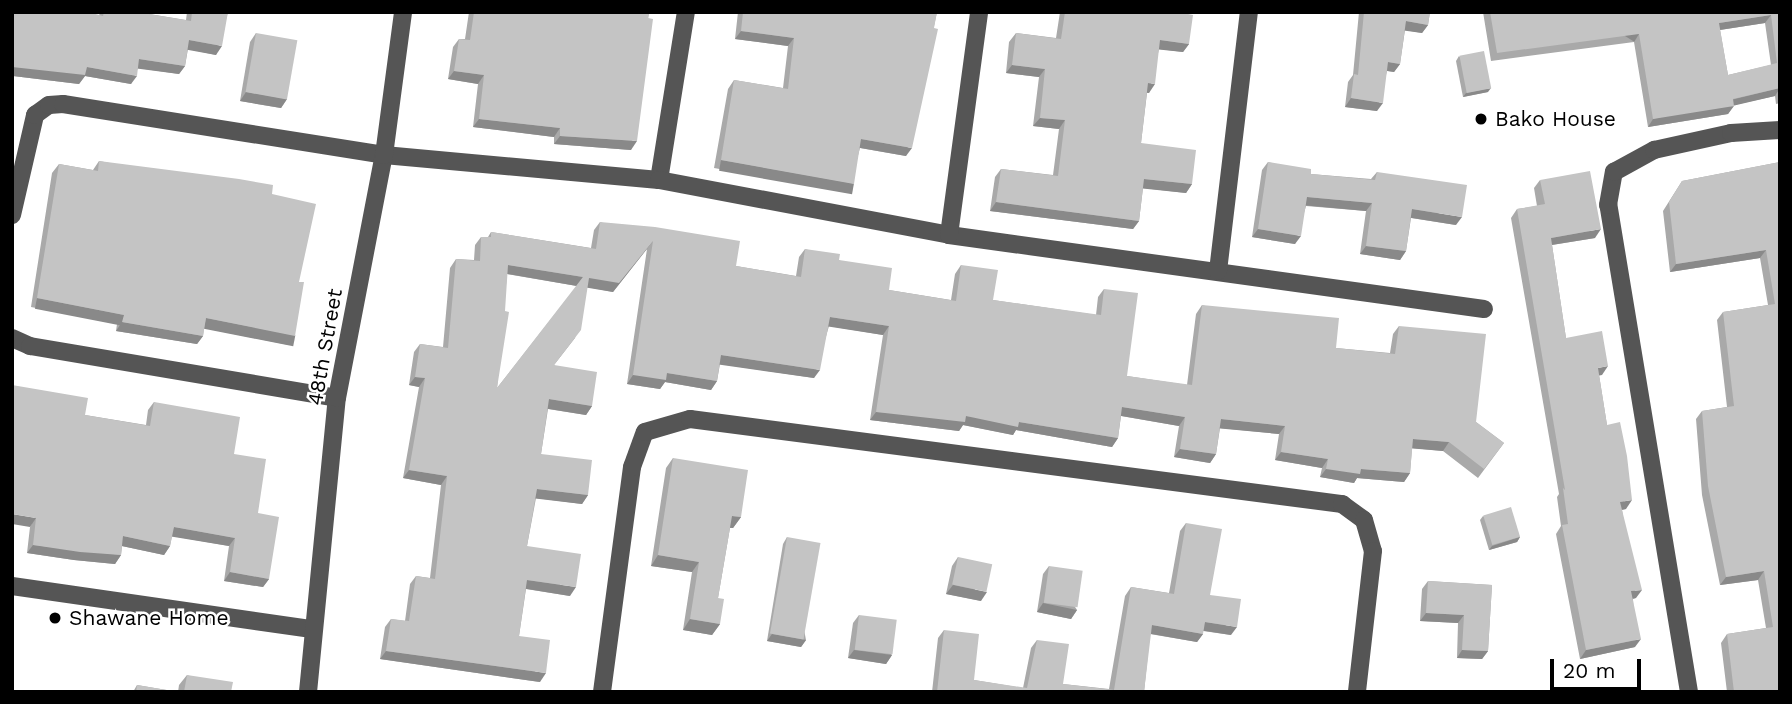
<!DOCTYPE html>
<style>
body{margin:0}
#map{position:relative;width:1792px;height:704px;overflow:hidden;background:#fff;font-family:"Work Sans",sans-serif}
div>[style]{position:absolute}
[style*='--x']{left:calc(var(--x)*1px);top:calc(var(--y)*1px);width:calc(var(--w)*1px);rotate:calc(var(--a)*1deg)}
.minor>*{height:18px;margin:-9px;padding:0 9px;transform-origin:9px;border-radius:9px;background:#555}
.wall>*{inset:0;background:#a9a9a9}
.shaded-wall>*{inset:0;background:#898989;transform-origin:0 0}
.building>*{inset:0;background:#c4c4c4;transform-origin:0 0}
.dots>*{width:19px;height:19px;translate:-50% -50%;box-sizing:border-box;border:4px solid #fff;border-radius:50%}
span{translate:-50% -50%;white-space:nowrap;text-align:center;line-height:1.15;-webkit-text-stroke:5px #fff;paint-order:stroke}
.poi-label{font-size:21px;color:#000}
.left{translate:0 -50%;text-align:left}
.street-label{font-size:21px;color:#000}
.frame{position:absolute;inset:0;border:14px solid #000;pointer-events:none}
.scale{position:absolute;left:1550px;top:659px;width:91px;height:32px;box-sizing:border-box;border:4px solid #000;border-top:0;padding-left:9px;font-size:21px;line-height:24px;white-space:nowrap;color:#000;-webkit-text-stroke:5px #fff;paint-order:stroke}
</style>
<div id="map">
<div class="minor">
<div style="--x:659;--y:180;--w:170;--a:-80.9"></div>
<div style="--x:12;--y:215;--w:103;--a:-77"></div>
<div style="--x:35;--y:115;--w:17;--a:-36"></div>
<div style="--x:49;--y:105;--w:14;--a:-4"></div>
<div style="--x:63;--y:104;--w:325;--a:9"></div>
<div style="--x:384;--y:155;--w:276;--a:5.2"></div>
<div style="--x:659;--y:180;--w:295;--a:10.7"></div>
<div style="--x:949;--y:235;--w:540;--a:7.88"></div>
<div style="--x:949;--y:235;--w:225;--a:-82.3"></div>
<div style="--x:1218;--y:271;--w:261;--a:-83.2"></div>
<div style="--x:12;--y:338;--w:20;--a:24"></div>
<div style="--x:30;--y:346;--w:311;--a:9.6"></div>
<div style="--x:12;--y:586;--w:303;--a:8.2"></div>
<div style="--x:308;--y:692;--w:295;--a:-84.4"></div>
<div style="--x:337;--y:398;--w:248;--a:-79.1"></div>
<div style="--x:384;--y:155;--w:144;--a:-82.4"></div>
<div style="--x:602;--y:692;--w:227;--a:-82.4"></div>
<div style="--x:632;--y:467;--w:37;--a:-70"></div>
<div style="--x:645;--y:432;--w:47;--a:-16.1"></div>
<div style="--x:690;--y:419;--w:658;--a:7.43"></div>
<div style="--x:1342;--y:504;--w:27;--a:36"></div>
<div style="--x:1364;--y:520;--w:32;--a:74"></div>
<div style="--x:1373;--y:551;--w:142;--a:96.5"></div>
<div style="--x:1689;--y:692;--w:494;--a:-99.4"></div>
<div style="--x:1608;--y:205;--w:34;--a:-80"></div>
<div style="--x:1614;--y:172;--w:46;--a:-28.8"></div>
<div style="--x:1654;--y:150;--w:79;--a:-12.4"></div>
<div style="--x:1731;--y:133;--w:49;--a:-3.5"></div>
</div>
<div class="wall">
<div style="clip-path:polygon(12px 12px,99px 15px,101px 12px,137px 12px,186px 20px,187px 12px,228px 12px,216px 55px,188px 49px,185px 66px,179px 74px,138px 68px,131px 84px,85px 76px,79px 84px,13px 76px,12px 78px)"></div>
<div style="clip-path:polygon(469px 12px,649px 12px,631px 150px,554px 144px,554px 137px,473px 127px,478px 84px,448px 79px,453px 47px,459px 39px,465px 39px)"></div>
<div style="clip-path:polygon(738px 12px,937px 12px,906px 156px,860px 148px,848px 192px,714px 168px,728px 89px,734px 80px,783px 88px,788px 46px,735px 39px)"></div>
<div style="clip-path:polygon(1060px 12px,1188px 12px,1189px 44px,1183px 52px,1159px 49px,1149px 93px,1147px 93px,1141px 143px,1192px 184px,1186px 193px,1143px 188px,1139px 221px,1133px 229px,990px 211px,995px 177px,1001px 169px,1053px 175px,1059px 129px,1033px 126px,1039px 77px,1006px 73px,1009px 42px,1016px 33px,1056px 38px)"></div>
<div style="clip-path:polygon(1359px 12px,1430px 12px,1428px 25px,1422px 33px,1405px 30px,1400px 64px,1394px 72px,1387px 71px,1377px 111px,1345px 107px,1348px 82px,1353px 75px)"></div>
<div style="clip-path:polygon(evenodd,1483px 12px,1561px 12px,1561px 14px,1780px 12px,1780px 103px,1776px 104px,1775px 96px,1734px 105px,1728px 114px,1648px 127px,1634px 42px,1491px 61px,1483px 12px,1765px 23px,1771px 65px,1728px 75px,1720px 30px,1765px 23px)"></div>
<div style="clip-path:polygon(256px 33px,287px 99px,281px 108px,240px 101px,250px 42px)"></div>
<div style="clip-path:polygon(1459px 56px,1488px 92px,1463px 97px,1456px 61px)"></div>
<div style="clip-path:polygon(99px 161px,272px 194px,299px 282px,289px 345px,204px 328px,203px 336px,197px 344px,116px 331px,117px 324px,31px 307px,52px 173px,59px 164px,93px 170px)"></div>
<div style="clip-path:polygon(1268px 162px,1311px 174px,1371px 179px,1377px 172px,1456px 225px,1411px 218px,1406px 251px,1400px 260px,1360px 254px,1366px 211px,1306px 206px,1295px 244px,1252px 237px,1262px 170px)"></div>
<div style="clip-path:polygon(1780px 162px,1780px 692px,1727px 692px,1721px 643px,1727px 634px,1766px 628px,1758px 580px,1720px 585px,1702px 495px,1696px 419px,1702px 411px,1727px 407px,1717px 320px,1723px 312px,1768px 305px,1760px 258px,1670px 272px,1663px 211px,1682px 181px)"></div>
<div style="clip-path:polygon(1540px 180px,1595px 238px,1552px 245px,1566px 338px,1602px 375px,1599px 375px,1607px 425px,1626px 509px,1622px 510px,1636px 598px,1633px 599px,1635px 647px,1580px 659px,1556px 534px,1561px 526px,1557px 497px,1559px 494px,1511px 218px,1517px 209px,1537px 206px,1534px 188px)"></div>
<div style="clip-path:polygon(evenodd,600px 222px,736px 266px,796px 276px,799px 257px,805px 249px,839px 260px,889px 290px,951px 300px,955px 274px,961px 265px,993px 300px,1096px 315px,1098px 297px,1104px 289px,1127px 376px,1187px 385px,1196px 314px,1202px 305px,1336px 348px,1390px 353px,1393px 334px,1399px 326px,1476px 422px,1504px 443px,1478px 478px,1443px 451px,1412px 448px,1410px 473px,1404px 482px,1357px 478px,1354px 483px,1320px 477px,1322px 468px,1275px 460px,1279px 434px,1220px 428px,1216px 454px,1210px 463px,1174px 457px,1179px 426px,1121px 416px,1118px 438px,1112px 447px,1016px 430px,1013px 435px,963px 425px,959px 431px,870px 420px,883px 335px,829px 326px,814px 378px,720px 364px,717px 381px,711px 390px,665px 382px,660px 389px,627px 384px,647px 249px,613px 292px,587px 287px,575px 338px,554px 365px,592px 406px,586px 415px,548px 409px,541px 454px,588px 495px,582px 504px,536px 498px,527px 546px,570px 596px,526px 589px,519px 636px,540px 682px,380px 659px,385px 627px,391px 619px,405px 621px,410px 584px,416px 576px,430px 578px,441px 485px,403px 478px,419px 387px,409px 385px,414px 352px,420px 344px,443px 347px,450px 268px,456px 259px,474px 260px,475px 245px,481px 237px,488px 237px,491px 232px,591px 248px,594px 230px,600px 222px,507px 274px,577px 286px,497px 388px,507px 274px)"></div>
<div style="clip-path:polygon(154px 402px,234px 454px,258px 513px,269px 579px,263px 587px,224px 581px,229px 546px,172px 536px,170px 546px,164px 555px,122px 546px,121px 555px,115px 564px,74px 560px,27px 553px,30px 527px,85px 415px,146px 425px,148px 410px)"></div>
<div style="clip-path:polygon(673px 458px,741px 517px,733px 528px,730px 528px,718px 598px,720px 624px,712px 635px,683px 630px,692px 572px,651px 566px,666px 468px)"></div>
<div style="clip-path:polygon(1483px 516px,1520px 537px,1517px 542px,1489px 550px,1480px 520px)"></div>
<div style="clip-path:polygon(1186px 523px,1210px 595px,1231px 635px,1203px 631px,1203px 634px,1197px 642px,1150px 634px,1144px 692px,932px 692px,938px 638px,944px 630px,974px 680px,1023px 688px,1031px 648px,1037px 640px,1063px 684px,1109px 689px,1125px 596px,1131px 587px,1169px 593px,1180px 531px)"></div>
<div style="clip-path:polygon(787px 537px,806px 640px,801px 647px,767px 641px,783px 544px)"></div>
<div style="clip-path:polygon(958px 557px,981px 601px,946px 594px,952px 566px)"></div>
<div style="clip-path:polygon(1049px 566px,1077px 610px,1071px 619px,1037px 612px,1043px 574px)"></div>
<div style="clip-path:polygon(1428px 581px,1492px 585px,1488px 651px,1482px 659px,1457px 658px,1458px 623px,1420px 621px,1422px 589px)"></div>
<div style="clip-path:polygon(859px 615px,892px 655px,886px 664px,848px 658px,853px 623px)"></div>
<div style="clip-path:polygon(187px 675px,231px 692px,133px 692px,137px 685px,178px 692px,179px 685px)"></div>
</div>
<div class="shaded-wall">
<div style="clip-path:polygon(1771px 15px,1765px 23px,1713px 31px,1719px 23px)"></div>
<div style="clip-path:polygon(1406px 21px,1428px 25px,1422px 33px,1400px 30px)"></div>
<div style="clip-path:polygon(741px 31px,794px 38px,788px 46px,735px 39px)"></div>
<div style="left:1639px;top:34px;width:9px;height:143px;rotate:122deg"></div>
<div style="clip-path:polygon(189px 40px,222px 46px,216px 55px,183px 49px)"></div>
<div style="clip-path:polygon(1160px 40px,1189px 44px,1183px 52px,1154px 49px)"></div>
<div style="clip-path:polygon(139px 59px,185px 66px,179px 74px,133px 68px)"></div>
<div style="clip-path:polygon(1388px 62px,1400px 64px,1394px 72px,1382px 70px)"></div>
<div style="clip-path:polygon(1012px 65px,1045px 69px,1039px 77px,1006px 73px)"></div>
<div style="clip-path:polygon(12px 67px,87px 67px,137px 76px,131px 84px,85px 76px,79px 84px,13px 76px,12px 78px)"></div>
<div style="clip-path:polygon(454px 71px,484px 75px,478px 84px,448px 79px)"></div>
<div style="clip-path:polygon(1148px 83px,1155px 84px,1149px 93px,1142px 92px)"></div>
<div style="clip-path:polygon(1491px 88px,1488px 92px,1463px 97px,1466px 93px)"></div>
<div style="clip-path:polygon(1780px 88px,1775px 96px,1728px 107px,1734px 106px,1728px 114px,1648px 127px,1653px 119px)"></div>
<div style="clip-path:polygon(246px 92px,287px 99px,281px 108px,240px 101px)"></div>
<div style="clip-path:polygon(1351px 98px,1383px 103px,1377px 111px,1345px 107px)"></div>
<div style="clip-path:polygon(1040px 118px,1065px 120px,1059px 129px,1033px 126px)"></div>
<div style="clip-path:polygon(479px 119px,560px 128px,554px 137px,473px 127px)"></div>
<div style="clip-path:polygon(560px 136px,637px 141px,631px 150px,554px 144px)"></div>
<div style="clip-path:polygon(861px 139px,912px 148px,906px 156px,855px 147px)"></div>
<div style="left:721px;top:160px;width:135px;height:11px;rotate:10deg"></div>
<div style="clip-path:polygon(1144px 179px,1192px 184px,1186px 193px,1138px 188px)"></div>
<div style="clip-path:polygon(1307px 197px,1372px 203px,1366px 211px,1301px 205px)"></div>
<div style="clip-path:polygon(996px 202px,1139px 221px,1133px 229px,990px 211px)"></div>
<div style="clip-path:polygon(1412px 209px,1462px 217px,1456px 225px,1406px 217px)"></div>
<div style="clip-path:polygon(1258px 229px,1301px 236px,1295px 244px,1252px 237px)"></div>
<div style="clip-path:polygon(1601px 229px,1595px 238px,1545px 246px,1551px 238px)"></div>
<div style="clip-path:polygon(653px 241px,613px 292px,583px 287px,589px 278px)"></div>
<div style="clip-path:polygon(1366px 246px,1406px 251px,1400px 260px,1360px 254px)"></div>
<div style="clip-path:polygon(1766px 250px,1760px 258px,1670px 272px,1676px 264px)"></div>
<div style="clip-path:polygon(508px 265px,583px 277px,577px 286px,502px 273px)"></div>
<div style="left:37px;top:298px;width:89px;height:11px;rotate:11deg"></div>
<div style="clip-path:polygon(830px 317px,889px 326px,883px 335px,825px 326px)"></div>
<div style="left:206px;top:318px;width:91px;height:11px;rotate:11deg"></div>
<div style="clip-path:polygon(122px 322px,203px 336px,197px 344px,116px 331px)"></div>
<div style="clip-path:polygon(721px 355px,820px 370px,814px 378px,715px 364px)"></div>
<div style="clip-path:polygon(1608px 366px,1602px 375px,1592px 377px,1598px 368px)"></div>
<div style="clip-path:polygon(667px 373px,717px 381px,711px 390px,665px 382px,660px 389px,627px 384px,633px 375px)"></div>
<div style="clip-path:polygon(415px 377px,425px 378px,419px 387px,409px 385px)"></div>
<div style="clip-path:polygon(549px 399px,592px 406px,586px 415px,543px 408px)"></div>
<div style="clip-path:polygon(1122px 407px,1185px 417px,1179px 426px,1116px 415px)"></div>
<div style="clip-path:polygon(876px 412px,966px 416px,1019px 422px,1118px 438px,1112px 447px,1016px 430px,1013px 435px,963px 425px,959px 431px,870px 420px)"></div>
<div style="clip-path:polygon(1221px 419px,1285px 426px,1279px 434px,1215px 428px)"></div>
<div style="clip-path:polygon(1413px 439px,1449px 442px,1443px 451px,1407px 448px)"></div>
<div style="clip-path:polygon(1180px 449px,1216px 454px,1210px 463px,1174px 457px)"></div>
<div style="clip-path:polygon(1281px 452px,1328px 459px,1322px 468px,1275px 460px)"></div>
<div style="clip-path:polygon(1326px 469px,1361px 469px,1410px 473px,1404px 482px,1357px 478px,1354px 483px,1320px 477px)"></div>
<div style="clip-path:polygon(409px 470px,447px 476px,441px 485px,403px 478px)"></div>
<div style="clip-path:polygon(537px 489px,588px 495px,582px 504px,531px 498px)"></div>
<div style="clip-path:polygon(1632px 500px,1626px 509px,1614px 511px,1620px 502px)"></div>
<div style="clip-path:polygon(12px 514px,36px 518px,30px 527px,12px 524px)"></div>
<div style="clip-path:polygon(732px 516px,741px 517px,733px 528px,724px 527px)"></div>
<div style="clip-path:polygon(174px 527px,235px 538px,229px 546px,168px 536px)"></div>
<div style="clip-path:polygon(123px 536px,170px 546px,164px 555px,117px 545px)"></div>
<div style="clip-path:polygon(1520px 537px,1517px 542px,1489px 550px,1492px 546px)"></div>
<div style="clip-path:polygon(33px 545px,121px 555px,115px 564px,74px 560px,27px 553px)"></div>
<div style="clip-path:polygon(658px 555px,699px 562px,692px 572px,651px 566px)"></div>
<div style="clip-path:polygon(1764px 571px,1758px 580px,1720px 585px,1726px 577px)"></div>
<div style="clip-path:polygon(230px 572px,269px 579px,263px 587px,224px 581px)"></div>
<div style="clip-path:polygon(527px 580px,576px 587px,570px 596px,521px 588px)"></div>
<div style="clip-path:polygon(953px 585px,987px 592px,981px 601px,946px 594px)"></div>
<div style="clip-path:polygon(1642px 590px,1636px 598px,1625px 600px,1631px 591px)"></div>
<div style="clip-path:polygon(1043px 603px,1077px 610px,1071px 619px,1037px 612px)"></div>
<div style="clip-path:polygon(1426px 613px,1464px 615px,1458px 623px,1420px 621px)"></div>
<div style="clip-path:polygon(690px 619px,720px 624px,712px 635px,683px 630px)"></div>
<div style="clip-path:polygon(1205px 622px,1237px 627px,1231px 635px,1199px 630px)"></div>
<div style="clip-path:polygon(1152px 625px,1203px 634px,1197px 642px,1146px 633px)"></div>
<div style="clip-path:polygon(772px 634px,806px 640px,801px 647px,767px 641px)"></div>
<div style="clip-path:polygon(1641px 639px,1635px 647px,1580px 659px,1586px 650px)"></div>
<div style="clip-path:polygon(854px 650px,892px 655px,886px 664px,848px 658px)"></div>
<div style="clip-path:polygon(1462px 650px,1488px 651px,1482px 659px,1457px 658px)"></div>
<div style="clip-path:polygon(386px 651px,546px 673px,540px 682px,380px 659px)"></div>
</div>
<div class="building">
<div style="clip-path:polygon(13px 12px,88px 12px,103px 16px,104px 12px,137px 12px,191px 21px,192px 12px,228px 12px,222px 46px,189px 40px,185px 66px,139px 59px,137px 76px,87px 67px,85px 75px,12px 67px)"></div>
<div style="clip-path:polygon(474px 12px,649px 12px,648px 18px,653px 19px,637px 141px,560px 136px,560px 128px,479px 119px,484px 75px,454px 71px,459px 39px,470px 40px)"></div>
<div style="clip-path:polygon(743px 12px,937px 12px,934px 28px,938px 29px,912px 148px,861px 139px,854px 184px,721px 160px,734px 80px,788px 89px,794px 38px,741px 31px)"></div>
<div style="clip-path:polygon(1065px 12px,1188px 12px,1188px 14px,1193px 15px,1189px 44px,1160px 40px,1155px 84px,1148px 83px,1141px 143px,1196px 150px,1192px 184px,1144px 179px,1139px 221px,996px 202px,1001px 169px,1058px 176px,1065px 120px,1040px 118px,1045px 69px,1012px 65px,1016px 33px,1061px 39px)"></div>
<div style="clip-path:polygon(1364px 12px,1430px 12px,1428px 25px,1406px 21px,1400px 64px,1388px 62px,1383px 103px,1351px 98px,1354px 74px,1358px 75px)"></div>
<div style="clip-path:polygon(evenodd,1490px 12px,1561px 12px,1561px 14px,1570px 12px,1780px 12px,1780px 88px,1733px 99px,1734px 106px,1653px 119px,1639px 34px,1497px 53px,1490px 12px,1771px 15px,1777px 63px,1728px 75px,1719px 23px,1771px 15px)"></div>
<div style="left:256px;top:33px;width:42px;height:60px;rotate:10deg"></div>
<div style="left:1484px;top:51px;width:38px;height:25px;rotate:79deg"></div>
<div style="clip-path:polygon(99px 161px,239px 179px,273px 185px,272px 194px,316px 204px,299px 282px,304px 282px,295px 336px,206px 318px,203px 336px,122px 322px,124px 315px,37px 298px,59px 164px,98px 171px)"></div>
<div style="clip-path:polygon(1268px 162px,1311px 169px,1311px 174px,1375px 180px,1377px 172px,1467px 185px,1462px 217px,1412px 209px,1406px 251px,1366px 246px,1372px 203px,1307px 197px,1301px 236px,1258px 229px)"></div>
<div style="clip-path:polygon(1780px 162px,1780px 692px,1734px 692px,1727px 634px,1773px 627px,1764px 571px,1726px 577px,1708px 486px,1702px 411px,1734px 406px,1723px 312px,1775px 304px,1766px 250px,1676px 264px,1669px 202px,1682px 181px)"></div>
<div style="clip-path:polygon(1590px 171px,1601px 229px,1551px 238px,1566px 338px,1602px 331px,1608px 366px,1598px 368px,1607px 425px,1620px 422px,1627px 456px,1632px 500px,1620px 502px,1642px 590px,1631px 591px,1641px 639px,1586px 650px,1562px 525px,1568px 524px,1563px 488px,1565px 490px,1517px 209px,1545px 204px,1540px 180px)"></div>
<div style="clip-path:polygon(evenodd,600px 222px,655px 227px,740px 241px,736px 266px,801px 277px,805px 249px,840px 254px,839px 260px,892px 268px,889px 290px,956px 301px,961px 265px,998px 270px,993px 300px,1101px 315px,1104px 289px,1138px 293px,1127px 376px,1192px 385px,1202px 305px,1339px 318px,1336px 348px,1395px 354px,1399px 326px,1486px 334px,1476px 422px,1504px 443px,1484px 469px,1449px 442px,1413px 439px,1410px 473px,1361px 469px,1360px 474px,1326px 469px,1328px 459px,1281px 452px,1285px 426px,1221px 419px,1216px 454px,1180px 449px,1185px 417px,1122px 407px,1118px 438px,1019px 422px,1018px 427px,966px 416px,965px 422px,876px 412px,889px 326px,830px 317px,820px 370px,721px 355px,717px 381px,667px 373px,666px 380px,633px 375px,653px 241px,619px 283px,589px 278px,581px 330px,554px 365px,597px 372px,592px 406px,549px 399px,541px 454px,592px 460px,588px 495px,537px 489px,527px 546px,581px 554px,576px 587px,527px 580px,519px 636px,550px 640px,546px 673px,386px 651px,391px 619px,409px 621px,416px 576px,435px 579px,447px 476px,409px 470px,425px 378px,415px 377px,420px 344px,448px 348px,456px 259px,480px 261px,481px 237px,491px 237px,491px 232px,596px 249px,600px 222px,508px 265px,583px 277px,497px 388px,509px 312px,505px 311px,508px 265px)"></div>
<div style="clip-path:polygon(12px 385px,88px 398px,85px 415px,150px 426px,154px 402px,240px 417px,234px 454px,266px 459px,258px 513px,279px 517px,269px 579px,230px 572px,235px 538px,174px 527px,170px 546px,123px 536px,121px 555px,80px 552px,33px 545px,36px 518px,12px 514px)"></div>
<div style="clip-path:polygon(673px 458px,748px 470px,741px 517px,732px 516px,718px 598px,724px 599px,720px 624px,690px 619px,699px 562px,658px 555px)"></div>
<div style="left:1511px;top:507px;width:31px;height:29px;rotate:73deg"></div>
<div style="clip-path:polygon(1186px 523px,1222px 529px,1210px 595px,1241px 599px,1237px 627px,1205px 622px,1203px 634px,1152px 625px,1144px 692px,937px 692px,944px 630px,979px 634px,974px 680px,1027px 688px,1037px 640px,1069px 644px,1063px 684px,1114px 690px,1131px 587px,1174px 594px)"></div>
<div style="left:787px;top:537px;width:34px;height:98px;rotate:10deg"></div>
<div style="left:958px;top:557px;width:35px;height:28px;rotate:12deg"></div>
<div style="left:1049px;top:566px;width:34px;height:37px;rotate:8deg"></div>
<div style="clip-path:polygon(1428px 581px,1492px 585px,1488px 651px,1462px 650px,1464px 615px,1426px 613px)"></div>
<div style="left:859px;top:615px;width:38px;height:35px;rotate:7deg"></div>
<div style="clip-path:polygon(187px 675px,233px 682px,231px 692px,184px 692px)"></div>
<div style="clip-path:polygon(137px 685px,179px 692px,136px 692px)"></div>
</div>
<div class="dots">
<div style="left:1481px;top:119px;background:#000"></div>
<div style="left:55px;top:618px;background:#000"></div>
</div>
<div class="poi-label">
<span class="left" style="left:1495px;top:119px">Bako House</span>
<span class="left" style="left:69px;top:618px">Shawane Home</span>
</div>
<div class="street-label">
<span style="left:325px;top:347px;rotate:-80deg">48th Street</span>
</div>
<div class="frame"></div>
<div class="scale">20 m</div>
</div>
